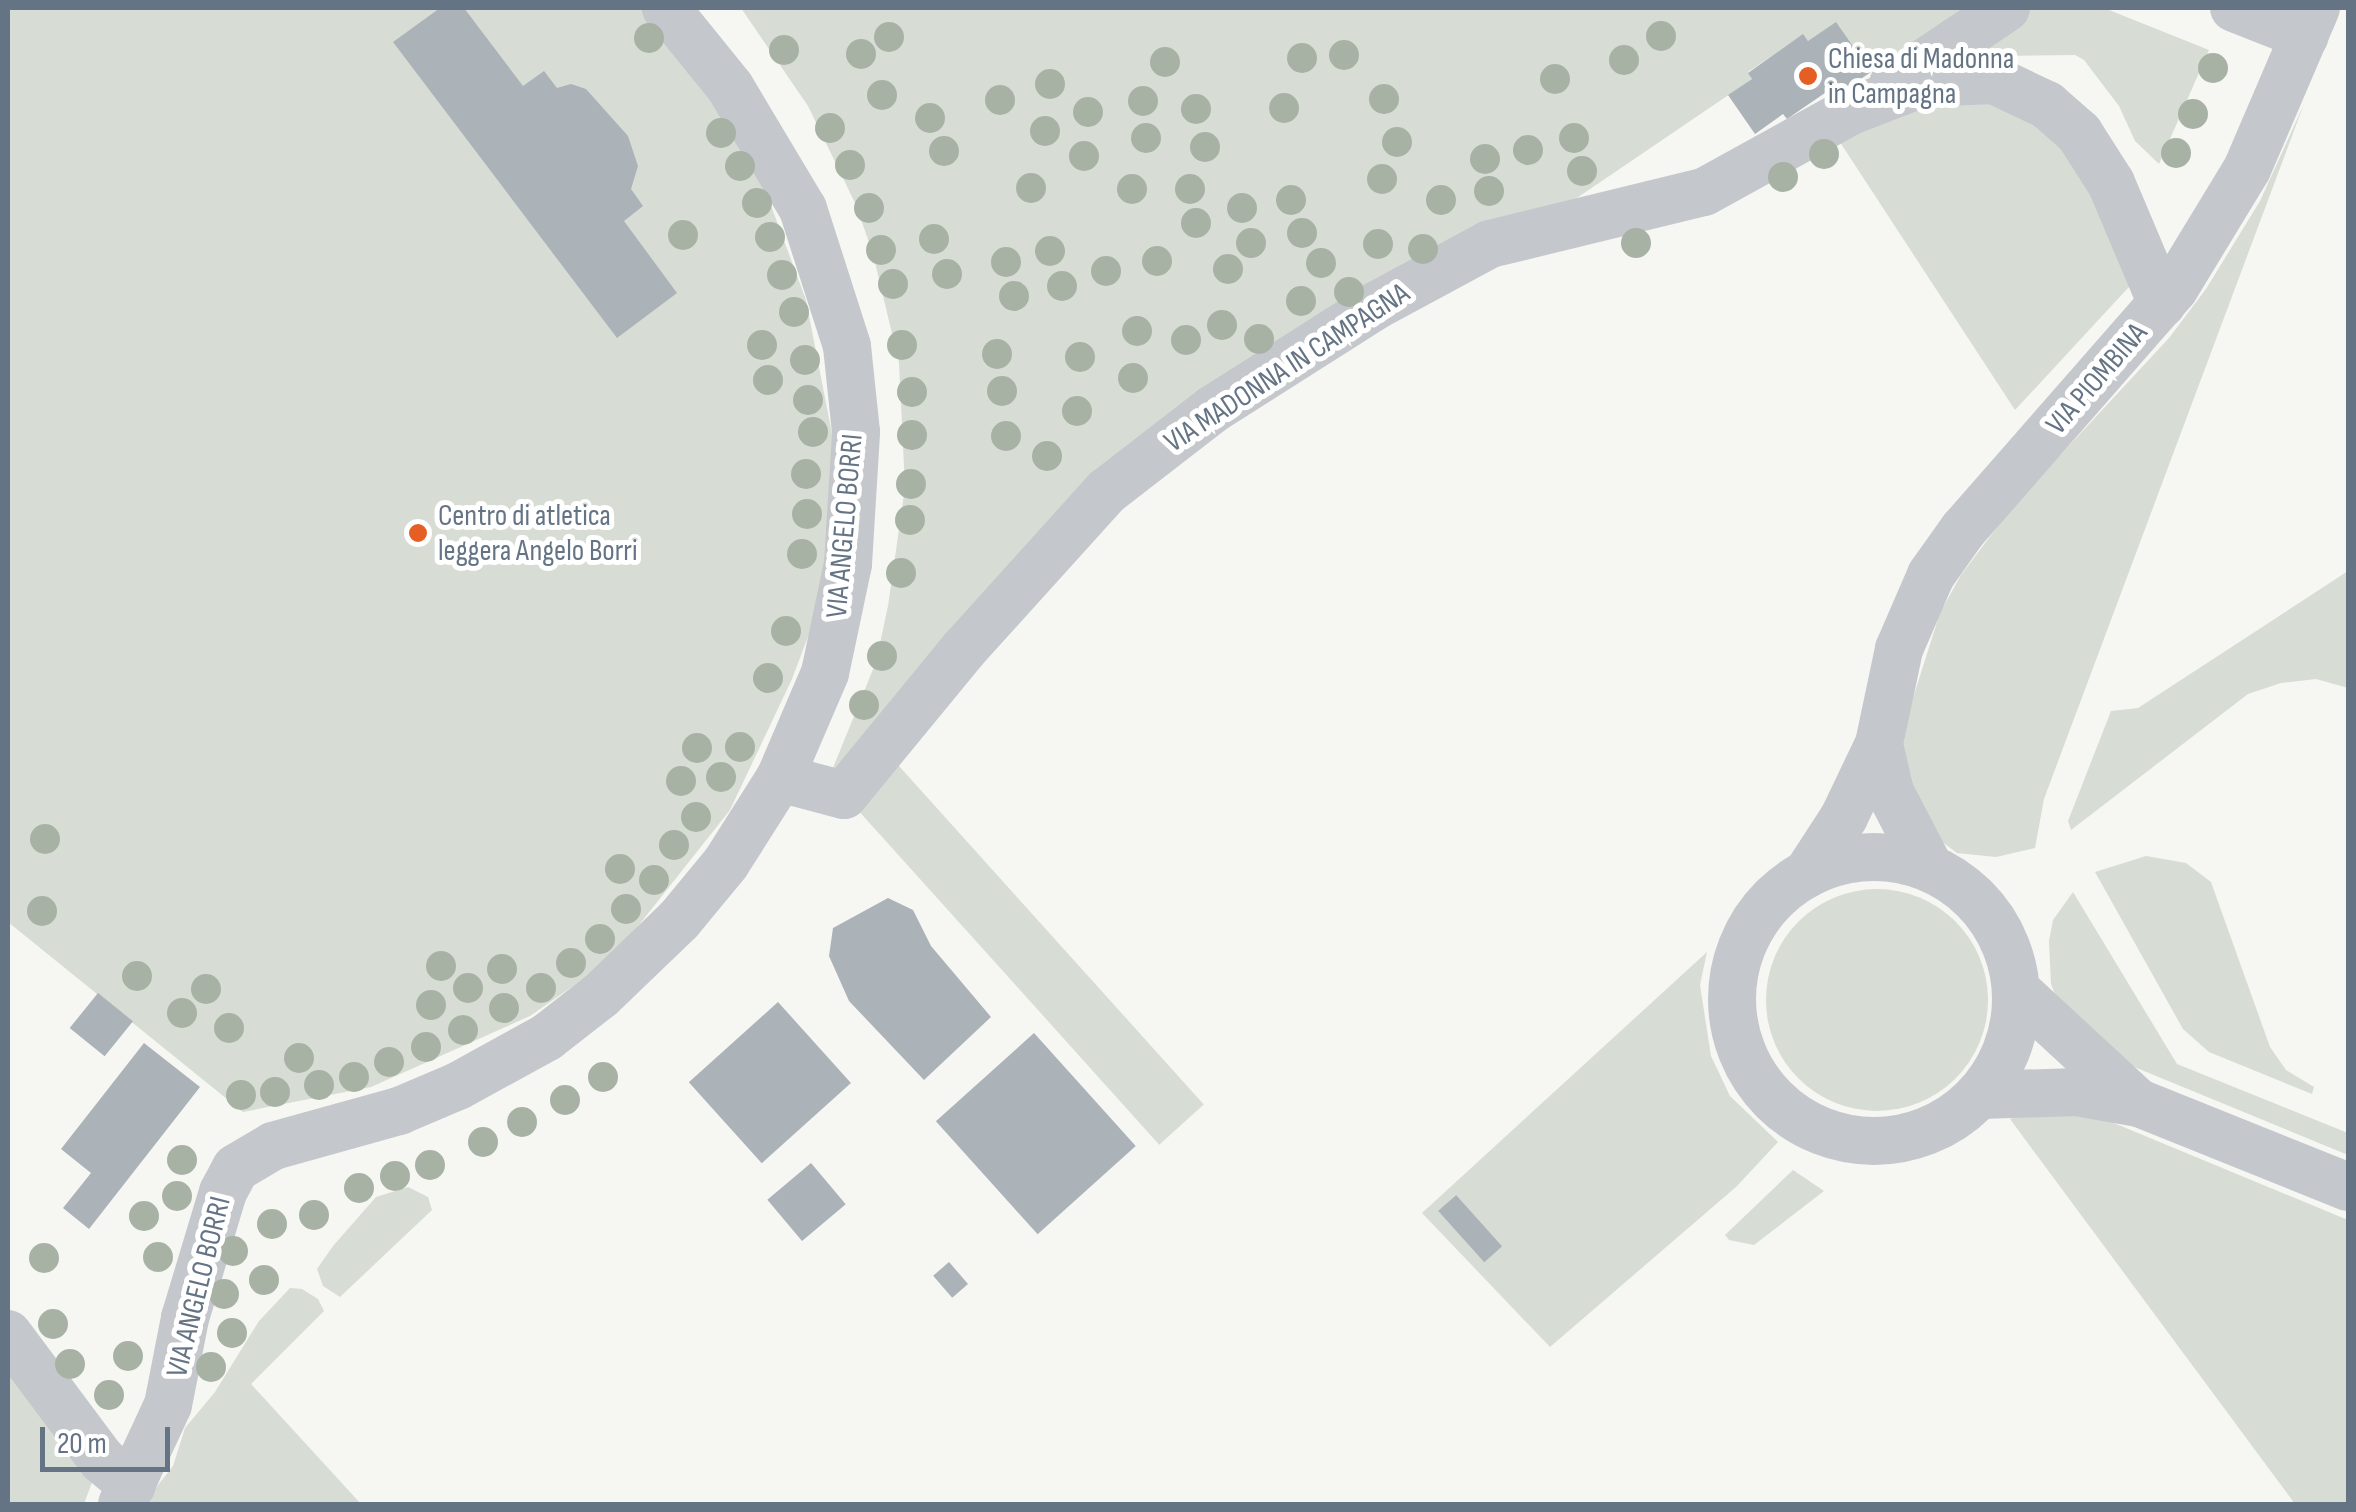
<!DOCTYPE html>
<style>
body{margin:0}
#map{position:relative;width:2356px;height:1512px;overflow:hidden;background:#f6f6f3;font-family:"Sofia Sans Condensed",sans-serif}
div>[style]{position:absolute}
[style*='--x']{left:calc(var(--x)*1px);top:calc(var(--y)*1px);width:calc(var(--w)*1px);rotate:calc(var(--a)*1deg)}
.green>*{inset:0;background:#d7ddd4;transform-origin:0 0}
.round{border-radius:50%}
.building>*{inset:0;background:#abb2b8;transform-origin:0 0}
.minor>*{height:48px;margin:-24px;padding:0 24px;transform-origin:24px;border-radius:24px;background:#c4c7cb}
.minor>.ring{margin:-24px;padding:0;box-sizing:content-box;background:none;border:48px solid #c4c7cb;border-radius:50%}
.trees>*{width:30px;height:30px;margin:-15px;border-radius:50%;background:#a7b2a4}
.dots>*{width:28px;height:28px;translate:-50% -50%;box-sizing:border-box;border:5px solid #fff;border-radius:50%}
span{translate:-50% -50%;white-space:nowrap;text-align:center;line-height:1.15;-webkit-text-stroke:10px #fff;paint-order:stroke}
.poi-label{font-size:30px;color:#657484}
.left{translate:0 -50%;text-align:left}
.street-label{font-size:30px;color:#657484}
.frame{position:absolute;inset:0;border:10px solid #657484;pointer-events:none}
.scale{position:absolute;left:40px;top:1427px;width:130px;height:45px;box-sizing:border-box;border:5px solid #657484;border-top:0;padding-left:12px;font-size:30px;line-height:35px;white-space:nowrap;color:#657484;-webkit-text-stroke:8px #fff;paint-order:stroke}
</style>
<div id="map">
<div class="green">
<div style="clip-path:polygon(8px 8px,642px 8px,754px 160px,806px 300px,832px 434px,833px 498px,825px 568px,809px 634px,792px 679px,730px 810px,631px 935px,589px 975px,530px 1016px,371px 1087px,243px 1112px,8px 922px)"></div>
<div style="clip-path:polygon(741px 8px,1973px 8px,1871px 72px,1836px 23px,1808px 41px,1803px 35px,1748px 72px,1752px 79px,1568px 204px,1213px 409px,824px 790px,876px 662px,888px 606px,905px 487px,899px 363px,873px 254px,856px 205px,808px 106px)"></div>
<div style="clip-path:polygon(2012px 8px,2104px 8px,2209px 50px,2159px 164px,2135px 141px,2119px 106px,2084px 60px,2075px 55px,2004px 56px,1978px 47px)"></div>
<div style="clip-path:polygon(1940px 93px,2045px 113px,2140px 275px,2015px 410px,1834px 133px)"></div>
<div style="clip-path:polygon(2304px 104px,2044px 799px,2035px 848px,1996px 857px,1957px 853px,1941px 841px,1905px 772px,1904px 742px,1912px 701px,1940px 613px,1961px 575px,2013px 506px,2169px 338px,2206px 289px,2260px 201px)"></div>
<div style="clip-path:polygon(2348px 571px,2348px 688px,2316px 679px,2281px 683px,2248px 694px,2071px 830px,2068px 821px,2111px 711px,2138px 708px)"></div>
<div style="left:890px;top:756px;width:469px;height:60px;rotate:48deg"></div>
<div style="clip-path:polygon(2146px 856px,2186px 863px,2211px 882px,2270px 1047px,2286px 1070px,2314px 1087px,2312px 1094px,2209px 1052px,2183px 1029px,2095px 872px)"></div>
<div class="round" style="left:1766px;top:889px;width:222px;height:222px"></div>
<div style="clip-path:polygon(2073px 892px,2177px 1064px,2348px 1133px,2348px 1155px,2127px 1064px,2058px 1002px,2051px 984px,2049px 941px,2053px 920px)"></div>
<div style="clip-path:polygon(evenodd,1707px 952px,1700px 985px,1711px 1056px,1730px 1096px,1778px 1142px,1736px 1187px,1550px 1347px,1422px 1213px,1707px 952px,1455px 1195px,1502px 1246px,1485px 1261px,1439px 1212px,1455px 1195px)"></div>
<div style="clip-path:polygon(2032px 1112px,2097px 1116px,2348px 1220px,2348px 1504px,2295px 1504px,2010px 1119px)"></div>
<div style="clip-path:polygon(1793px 1170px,1824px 1191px,1754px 1245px,1729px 1240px,1725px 1235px)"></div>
<div style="clip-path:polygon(408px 1187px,428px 1197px,432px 1210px,340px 1297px,323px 1286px,317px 1269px,333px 1246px,376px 1197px)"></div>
<div style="clip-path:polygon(290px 1288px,302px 1289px,318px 1299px,324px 1311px,251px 1384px,361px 1504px,143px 1504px,173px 1466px,185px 1428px,215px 1392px,259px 1321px)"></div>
<div style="clip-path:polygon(8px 1347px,98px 1466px,84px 1504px,8px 1504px)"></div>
</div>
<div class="building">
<div style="clip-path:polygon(440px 8px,464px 8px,523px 86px,544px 71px,557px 88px,571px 84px,586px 89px,628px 136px,638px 166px,631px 189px,643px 206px,624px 221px,677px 293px,617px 338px,393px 42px)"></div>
<div style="clip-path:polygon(1836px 22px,1871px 72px,1843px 91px,1838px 84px,1787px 119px,1783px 114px,1755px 134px,1728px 95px,1752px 79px,1748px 73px,1803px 34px,1808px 41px)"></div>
<div style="clip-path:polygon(888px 898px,913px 910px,931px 946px,991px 1017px,924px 1080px,849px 1001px,829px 956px,833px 928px)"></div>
<div style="left:98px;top:993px;width:45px;height:45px;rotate:39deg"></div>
<div style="left:778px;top:1002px;width:109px;height:120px;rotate:48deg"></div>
<div style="left:1034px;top:1033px;width:152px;height:132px;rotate:48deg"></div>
<div style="clip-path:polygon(144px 1043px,200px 1087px,89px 1229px,63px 1208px,91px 1173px,61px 1149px)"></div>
<div style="left:811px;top:1163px;width:54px;height:57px;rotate:50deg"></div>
<div style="left:1456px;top:1195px;width:69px;height:24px;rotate:48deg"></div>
<div style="left:949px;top:1262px;width:29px;height:21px;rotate:49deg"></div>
</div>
<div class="minor">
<div style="--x:2234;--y:8;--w:76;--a:21.5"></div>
<div style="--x:1893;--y:84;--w:136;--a:-33.9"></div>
<div style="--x:1879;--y:744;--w:49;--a:77.1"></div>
<div style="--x:1890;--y:792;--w:85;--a:62.5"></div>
<div style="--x:780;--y:778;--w:66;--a:14.9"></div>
<div style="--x:844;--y:795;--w:189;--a:-50.6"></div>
<div style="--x:964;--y:649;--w:213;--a:-47.9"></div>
<div style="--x:1107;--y:491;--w:134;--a:-37.7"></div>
<div style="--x:1213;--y:409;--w:194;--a:-32.4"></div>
<div style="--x:1377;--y:305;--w:128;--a:-28.4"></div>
<div style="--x:1490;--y:244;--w:220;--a:-13.7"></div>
<div style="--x:1704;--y:192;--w:168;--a:-28.9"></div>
<div style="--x:1851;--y:111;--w:77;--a:-21.3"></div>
<div style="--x:1923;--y:83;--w:71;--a:-2.4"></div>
<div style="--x:1994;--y:80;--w:59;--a:25.3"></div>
<div style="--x:2047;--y:105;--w:43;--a:41.2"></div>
<div style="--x:2079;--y:133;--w:59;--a:57.4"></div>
<div style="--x:2111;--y:183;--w:131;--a:67.1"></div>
<div class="ring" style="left:1732px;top:857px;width:236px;height:236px"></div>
<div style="--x:1807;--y:874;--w:68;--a:-57"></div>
<div style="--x:1844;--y:817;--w:81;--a:-64.4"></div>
<div style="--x:1879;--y:744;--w:97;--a:-78.1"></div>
<div style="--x:1899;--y:649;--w:81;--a:-66.6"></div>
<div style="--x:1931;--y:575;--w:55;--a:-54.6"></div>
<div style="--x:1963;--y:530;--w:320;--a:-48.8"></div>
<div style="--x:2174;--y:289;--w:140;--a:-58.7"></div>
<div style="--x:2247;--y:169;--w:175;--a:-66.8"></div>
<div style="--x:2017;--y:991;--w:162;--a:42.7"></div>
<div style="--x:1981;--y:1095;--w:96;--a:-1.8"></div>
<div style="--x:2077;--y:1092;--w:63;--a:10.1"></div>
<div style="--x:2139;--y:1103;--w:225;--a:21.9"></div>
<div style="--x:8;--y:1334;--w:157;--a:53.3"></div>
<div style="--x:102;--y:1460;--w:39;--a:40"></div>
<div style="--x:122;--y:1504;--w:109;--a:-65.1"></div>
<div style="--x:168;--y:1405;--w:89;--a:-78.9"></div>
<div style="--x:185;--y:1318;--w:132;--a:-73.2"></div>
<div style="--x:223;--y:1192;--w:27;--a:-62"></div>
<div style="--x:236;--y:1168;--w:43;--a:-30.7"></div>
<div style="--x:273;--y:1146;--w:131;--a:-15.5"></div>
<div style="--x:399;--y:1111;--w:64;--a:-23"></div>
<div style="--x:458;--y:1086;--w:102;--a:-28.8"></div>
<div style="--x:547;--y:1037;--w:68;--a:-37.9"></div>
<div style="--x:601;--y:995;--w:108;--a:-43.9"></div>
<div style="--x:679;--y:920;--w:74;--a:-50.5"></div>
<div style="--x:726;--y:863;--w:101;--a:-57.6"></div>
<div style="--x:780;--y:778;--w:114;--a:-66.8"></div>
<div style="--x:825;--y:673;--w:111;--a:-78.1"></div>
<div style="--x:848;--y:564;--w:132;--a:-86.5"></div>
<div style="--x:856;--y:432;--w:86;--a:-96"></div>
<div style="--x:847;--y:346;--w:144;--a:-107.8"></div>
<div style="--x:803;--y:209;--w:142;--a:-120.9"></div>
<div style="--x:730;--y:87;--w:102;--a:-129"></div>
</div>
<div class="trees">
<div style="left:1661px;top:36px"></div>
<div style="left:889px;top:37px"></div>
<div style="left:649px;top:38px"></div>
<div style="left:784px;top:50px"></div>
<div style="left:861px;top:54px"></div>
<div style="left:1344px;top:55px"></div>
<div style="left:1302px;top:58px"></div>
<div style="left:1624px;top:60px"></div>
<div style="left:1165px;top:62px"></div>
<div style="left:2213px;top:68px"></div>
<div style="left:1555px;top:79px"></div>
<div style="left:1050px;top:84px"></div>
<div style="left:882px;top:95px"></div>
<div style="left:1384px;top:99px"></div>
<div style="left:1000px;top:100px"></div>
<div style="left:1143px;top:101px"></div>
<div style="left:1284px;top:108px"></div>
<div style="left:1196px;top:109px"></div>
<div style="left:1088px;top:112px"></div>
<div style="left:2193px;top:114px"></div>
<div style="left:930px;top:118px"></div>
<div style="left:830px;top:128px"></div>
<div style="left:1045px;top:131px"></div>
<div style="left:721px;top:133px"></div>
<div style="left:1146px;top:138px"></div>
<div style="left:1574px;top:138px"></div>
<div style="left:1397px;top:142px"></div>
<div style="left:1205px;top:147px"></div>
<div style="left:1528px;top:150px"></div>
<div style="left:944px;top:151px"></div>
<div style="left:2176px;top:153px"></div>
<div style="left:1824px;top:154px"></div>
<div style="left:1084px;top:156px"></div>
<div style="left:1485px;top:159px"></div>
<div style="left:850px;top:165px"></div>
<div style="left:740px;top:166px"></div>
<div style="left:1582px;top:171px"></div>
<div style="left:1783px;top:177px"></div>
<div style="left:1382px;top:179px"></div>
<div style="left:1031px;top:188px"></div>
<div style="left:1132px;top:189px"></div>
<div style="left:1190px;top:189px"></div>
<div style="left:1489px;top:191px"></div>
<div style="left:1291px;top:200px"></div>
<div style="left:1441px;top:200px"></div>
<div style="left:757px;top:203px"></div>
<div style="left:869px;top:208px"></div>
<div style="left:1242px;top:208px"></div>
<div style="left:1196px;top:223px"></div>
<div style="left:1302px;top:233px"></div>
<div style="left:683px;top:235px"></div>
<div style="left:770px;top:237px"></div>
<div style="left:934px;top:239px"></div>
<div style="left:1251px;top:243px"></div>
<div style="left:1636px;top:243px"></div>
<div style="left:1378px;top:244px"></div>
<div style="left:1423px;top:249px"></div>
<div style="left:881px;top:250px"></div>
<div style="left:1050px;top:251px"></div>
<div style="left:1157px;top:261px"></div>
<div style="left:1006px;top:262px"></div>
<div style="left:1321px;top:263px"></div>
<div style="left:1228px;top:269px"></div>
<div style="left:1106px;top:271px"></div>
<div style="left:947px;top:274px"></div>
<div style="left:782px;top:275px"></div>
<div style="left:893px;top:284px"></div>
<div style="left:1062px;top:286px"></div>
<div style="left:1349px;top:292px"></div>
<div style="left:1014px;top:296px"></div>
<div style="left:1301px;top:301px"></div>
<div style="left:794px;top:312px"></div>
<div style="left:1222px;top:325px"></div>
<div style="left:1137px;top:331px"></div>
<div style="left:1259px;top:339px"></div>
<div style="left:1186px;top:340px"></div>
<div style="left:762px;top:345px"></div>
<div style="left:902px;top:345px"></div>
<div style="left:997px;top:354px"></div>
<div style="left:1080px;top:357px"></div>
<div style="left:805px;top:360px"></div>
<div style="left:1133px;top:378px"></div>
<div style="left:768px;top:380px"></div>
<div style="left:1002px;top:391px"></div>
<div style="left:912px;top:392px"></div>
<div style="left:808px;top:400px"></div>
<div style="left:1077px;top:411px"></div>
<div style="left:813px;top:432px"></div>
<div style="left:912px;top:435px"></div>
<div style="left:1006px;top:436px"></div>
<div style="left:1047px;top:456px"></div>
<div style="left:806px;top:474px"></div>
<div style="left:911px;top:484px"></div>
<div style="left:807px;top:514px"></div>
<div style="left:910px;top:520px"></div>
<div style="left:802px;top:554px"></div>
<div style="left:901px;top:573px"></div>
<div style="left:786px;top:631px"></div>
<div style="left:882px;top:656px"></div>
<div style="left:768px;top:678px"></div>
<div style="left:864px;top:705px"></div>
<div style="left:740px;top:747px"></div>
<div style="left:697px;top:748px"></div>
<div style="left:721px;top:777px"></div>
<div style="left:681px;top:781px"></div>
<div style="left:696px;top:817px"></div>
<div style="left:45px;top:839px"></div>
<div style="left:674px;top:845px"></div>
<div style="left:620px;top:869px"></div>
<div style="left:654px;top:880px"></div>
<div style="left:626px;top:909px"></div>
<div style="left:42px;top:911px"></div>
<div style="left:600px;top:939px"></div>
<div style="left:571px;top:963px"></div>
<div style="left:441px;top:966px"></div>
<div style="left:502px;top:969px"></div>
<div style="left:137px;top:976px"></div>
<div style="left:468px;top:988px"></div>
<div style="left:541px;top:988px"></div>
<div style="left:206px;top:989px"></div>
<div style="left:431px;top:1005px"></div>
<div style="left:504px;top:1008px"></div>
<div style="left:182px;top:1013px"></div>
<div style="left:229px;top:1028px"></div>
<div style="left:463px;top:1030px"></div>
<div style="left:426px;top:1047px"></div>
<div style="left:299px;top:1058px"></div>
<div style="left:389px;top:1062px"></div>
<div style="left:354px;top:1077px"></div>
<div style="left:603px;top:1077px"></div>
<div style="left:319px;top:1085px"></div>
<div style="left:275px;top:1092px"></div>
<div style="left:241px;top:1095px"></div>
<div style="left:565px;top:1100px"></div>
<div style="left:522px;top:1122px"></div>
<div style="left:483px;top:1142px"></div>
<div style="left:182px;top:1160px"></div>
<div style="left:430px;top:1165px"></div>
<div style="left:395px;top:1176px"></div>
<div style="left:359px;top:1188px"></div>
<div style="left:177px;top:1196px"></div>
<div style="left:314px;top:1215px"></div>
<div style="left:144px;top:1216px"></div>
<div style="left:272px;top:1224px"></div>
<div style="left:233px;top:1251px"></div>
<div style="left:158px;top:1257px"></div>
<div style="left:44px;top:1258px"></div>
<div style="left:264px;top:1280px"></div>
<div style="left:224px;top:1294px"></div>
<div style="left:53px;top:1324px"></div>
<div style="left:232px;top:1333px"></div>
<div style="left:128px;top:1356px"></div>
<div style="left:70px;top:1364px"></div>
<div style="left:211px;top:1367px"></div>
<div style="left:109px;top:1395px"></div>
</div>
<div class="dots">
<div style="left:1808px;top:76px;background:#e55e24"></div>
<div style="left:418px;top:533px;background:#e55e24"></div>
</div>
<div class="poi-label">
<span class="left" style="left:1828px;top:76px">Chiesa di Madonna<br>in Campagna</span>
<span class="left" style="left:438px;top:533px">Centro di atletica<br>leggera Angelo Borri</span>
</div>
<div class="street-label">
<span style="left:1287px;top:368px;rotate:-33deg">VIA MADONNA IN CAMPAGNA</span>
<span style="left:2097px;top:379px;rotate:-49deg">VIA PIOMBINA</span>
<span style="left:845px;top:526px;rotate:-85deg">VIA ANGELO BORRI</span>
<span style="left:199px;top:1287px;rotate:-76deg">VIA ANGELO BORRI</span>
</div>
<div class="frame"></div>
<div class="scale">20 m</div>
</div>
